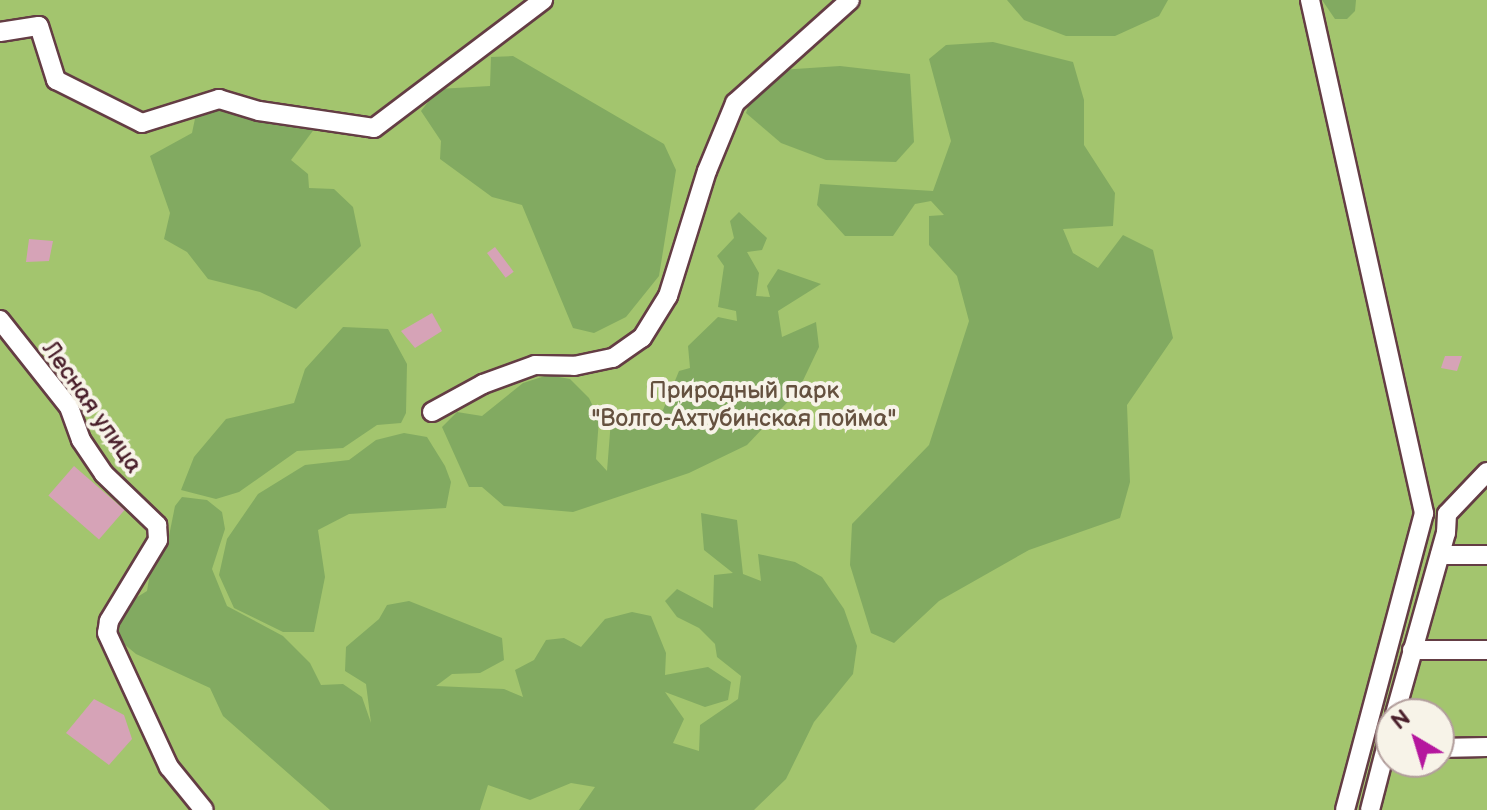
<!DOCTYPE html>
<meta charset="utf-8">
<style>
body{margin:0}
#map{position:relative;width:1487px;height:810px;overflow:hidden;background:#f5e9d5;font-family:"Balsamiq Sans",sans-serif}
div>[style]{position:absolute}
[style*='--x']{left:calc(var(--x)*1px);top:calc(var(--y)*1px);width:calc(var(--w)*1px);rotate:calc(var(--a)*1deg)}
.green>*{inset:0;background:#a3c56e}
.forest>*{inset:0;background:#82aa61}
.building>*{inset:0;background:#d6a3b7;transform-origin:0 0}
.roads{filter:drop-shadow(2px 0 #643d44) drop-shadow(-2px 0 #643d44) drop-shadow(0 2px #643d44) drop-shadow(0 -2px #643d44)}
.minor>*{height:18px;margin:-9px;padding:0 9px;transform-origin:9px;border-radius:9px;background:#fff}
span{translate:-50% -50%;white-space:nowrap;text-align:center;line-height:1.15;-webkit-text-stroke:8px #f7f3e8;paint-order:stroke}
.park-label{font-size:24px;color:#65513f}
.street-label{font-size:24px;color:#4a1f2b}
.north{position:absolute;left:1375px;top:698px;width:80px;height:80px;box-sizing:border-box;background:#f7f3e8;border:2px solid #b29e9c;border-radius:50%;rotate:322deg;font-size:22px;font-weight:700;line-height:32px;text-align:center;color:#4a1f2b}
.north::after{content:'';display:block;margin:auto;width:28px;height:36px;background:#b5179e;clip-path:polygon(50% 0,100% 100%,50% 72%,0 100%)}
</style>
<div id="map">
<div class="green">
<div style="clip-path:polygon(evenodd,0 0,1487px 0,1487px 810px,0 810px,0 0,1391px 714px,1439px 714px,1439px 762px,1391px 762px,1391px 714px)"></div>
</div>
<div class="forest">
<div style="clip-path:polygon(1007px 0,1168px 0,1159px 16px,1115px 36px,1066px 36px,1024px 20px)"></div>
<div style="clip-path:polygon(1322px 0,1356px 0,1355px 11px,1347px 19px,1335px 19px)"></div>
<div style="clip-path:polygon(993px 42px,1073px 62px,1084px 100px,1084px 145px,1115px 193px,1113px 226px,1063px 229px,1073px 253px,1098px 268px,1123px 235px,1153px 250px,1173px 338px,1127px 405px,1130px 482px,1120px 518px,1029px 550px,939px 601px,894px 643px,871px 633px,850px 565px,852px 524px,929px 445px,969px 321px,957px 276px,929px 245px,929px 216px,944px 215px,931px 201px,915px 204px,893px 236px,845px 236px,817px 205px,820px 184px,933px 191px,951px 141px,929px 59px,946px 45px)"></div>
<div style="clip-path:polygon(513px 56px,664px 144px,676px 170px,659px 276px,626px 317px,594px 333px,573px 328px,522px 205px,492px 197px,440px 159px,441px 141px,421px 111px,438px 89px,490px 86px,491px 57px)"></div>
<div style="clip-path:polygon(840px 66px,910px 74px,914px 142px,896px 162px,826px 160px,781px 143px,746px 113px,754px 90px,780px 70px)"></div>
<div style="clip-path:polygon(197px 109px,232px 110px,315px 128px,291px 160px,308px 174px,309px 188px,334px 189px,353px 207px,361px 246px,296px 309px,260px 292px,208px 279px,187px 252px,164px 239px,170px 213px,150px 156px,192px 133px)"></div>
<div style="clip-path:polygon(739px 212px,767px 238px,762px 250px,747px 252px,759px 273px,756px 296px,770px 297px,767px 286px,778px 269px,821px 284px,778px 311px,782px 337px,816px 322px,819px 347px,798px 391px,747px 445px,689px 473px,573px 512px,504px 506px,482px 487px,469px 487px,442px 427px,457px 412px,482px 416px,523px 383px,548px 375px,570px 379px,589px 398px,599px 419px,596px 459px,607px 471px,611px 420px,663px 410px,679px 371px,690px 368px,688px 346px,718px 317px,737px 321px,736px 311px,718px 307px,724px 266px,717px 256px,734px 238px,730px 221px)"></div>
<div style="clip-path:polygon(343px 327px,388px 329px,407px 364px,406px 413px,401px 423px,377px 425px,343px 448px,297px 451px,239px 492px,216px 499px,181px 490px,194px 457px,226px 419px,294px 403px,305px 369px)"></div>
<div style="clip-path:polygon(404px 433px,427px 437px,445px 466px,451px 482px,446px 508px,349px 514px,318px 530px,325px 577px,314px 632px,283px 632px,234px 608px,219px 575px,227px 539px,258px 494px,305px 465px,349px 460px,376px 440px)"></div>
<div style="clip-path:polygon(182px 497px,207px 500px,222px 512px,225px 529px,212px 569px,227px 606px,283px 636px,310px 663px,321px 685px,343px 684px,362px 697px,371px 723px,366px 684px,345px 671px,346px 647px,379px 619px,387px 605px,409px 601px,502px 638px,504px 660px,480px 673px,452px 674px,436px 686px,504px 689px,523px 697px,515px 670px,534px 660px,546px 640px,564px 638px,581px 647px,605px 619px,632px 612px,651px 616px,666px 653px,665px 675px,708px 667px,731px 682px,728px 700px,705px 707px,665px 692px,684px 719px,673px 743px,699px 751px,700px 725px,738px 699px,741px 676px,717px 657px,715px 644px,699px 628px,677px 617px,665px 601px,677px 589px,713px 608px,714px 575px,733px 573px,704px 550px,701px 513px,737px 520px,743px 574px,761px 581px,758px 554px,795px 562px,822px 577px,844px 609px,857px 646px,853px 674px,814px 722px,786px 779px,754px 810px,579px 810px,595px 787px,571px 783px,530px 800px,488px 785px,480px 810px,330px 810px,223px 716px,210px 688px,136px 654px,112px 634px,116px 610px,147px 591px,152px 561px,168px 541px,175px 506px)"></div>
</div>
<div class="building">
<div style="clip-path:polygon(29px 239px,53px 241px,49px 261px,26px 262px)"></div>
<div style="left:495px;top:247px;width:31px;height:10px;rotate:53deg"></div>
<div style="clip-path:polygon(432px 313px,442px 331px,415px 348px,401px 331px)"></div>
<div style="clip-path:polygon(1445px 356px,1462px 356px,1457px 371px,1441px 368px)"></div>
<div style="left:74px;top:466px;width:67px;height:39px;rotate:41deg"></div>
<div style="clip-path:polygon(94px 699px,124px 715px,132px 739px,109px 765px,66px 733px)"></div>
</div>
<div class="roads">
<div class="minor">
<div style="--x:1310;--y:0;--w:526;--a:77.47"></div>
<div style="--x:1424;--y:513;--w:307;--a:104.9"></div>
<div style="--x:0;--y:32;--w:39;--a:-9"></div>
<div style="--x:39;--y:26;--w:57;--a:72.5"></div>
<div style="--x:56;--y:80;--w:96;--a:26.6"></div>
<div style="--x:142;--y:123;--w:81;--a:-17.3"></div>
<div style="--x:219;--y:99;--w:42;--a:16.7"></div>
<div style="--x:259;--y:111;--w:116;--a:8.4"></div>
<div style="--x:374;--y:128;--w:212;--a:-37.1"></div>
<div style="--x:0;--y:320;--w:111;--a:51.6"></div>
<div style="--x:69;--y:407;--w:35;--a:70"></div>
<div style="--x:81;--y:440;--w:41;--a:55.9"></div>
<div style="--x:104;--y:474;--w:74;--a:43.9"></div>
<div style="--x:157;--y:525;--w:15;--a:86"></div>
<div style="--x:158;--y:540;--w:95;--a:121.2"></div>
<div style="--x:109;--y:621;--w:12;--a:99"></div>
<div style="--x:107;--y:633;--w:148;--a:65.2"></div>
<div style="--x:169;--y:767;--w:55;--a:50.9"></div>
<div style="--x:432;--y:412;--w:58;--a:-28.8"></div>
<div style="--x:483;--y:384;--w:55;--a:-20.1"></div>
<div style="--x:535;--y:365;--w:39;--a:1"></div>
<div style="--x:574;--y:366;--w:40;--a:-12"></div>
<div style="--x:613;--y:358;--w:35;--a:-35"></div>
<div style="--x:642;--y:338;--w:49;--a:-58.2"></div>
<div style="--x:668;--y:296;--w:131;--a:-72.7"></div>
<div style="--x:707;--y:171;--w:74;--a:-67.6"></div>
<div style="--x:735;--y:103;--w:154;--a:-41.8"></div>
<div style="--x:1440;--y:555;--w:47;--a:0"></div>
<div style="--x:1412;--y:650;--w:75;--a:0"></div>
<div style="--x:1395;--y:714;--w:188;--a:-74.3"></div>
<div style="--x:1446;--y:533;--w:19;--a:-87"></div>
<div style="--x:1447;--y:514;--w:58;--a:-46.4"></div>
<div style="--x:1439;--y:748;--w:48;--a:-1.2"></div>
<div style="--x:1370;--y:810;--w:85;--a:-75.6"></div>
</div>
</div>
<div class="park-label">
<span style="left:744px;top:405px">Природный парк<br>"Волго-Ахтубинская пойма"</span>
</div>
<div class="street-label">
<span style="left:92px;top:407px;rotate:55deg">Лесная улица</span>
</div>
<div class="north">N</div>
</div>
